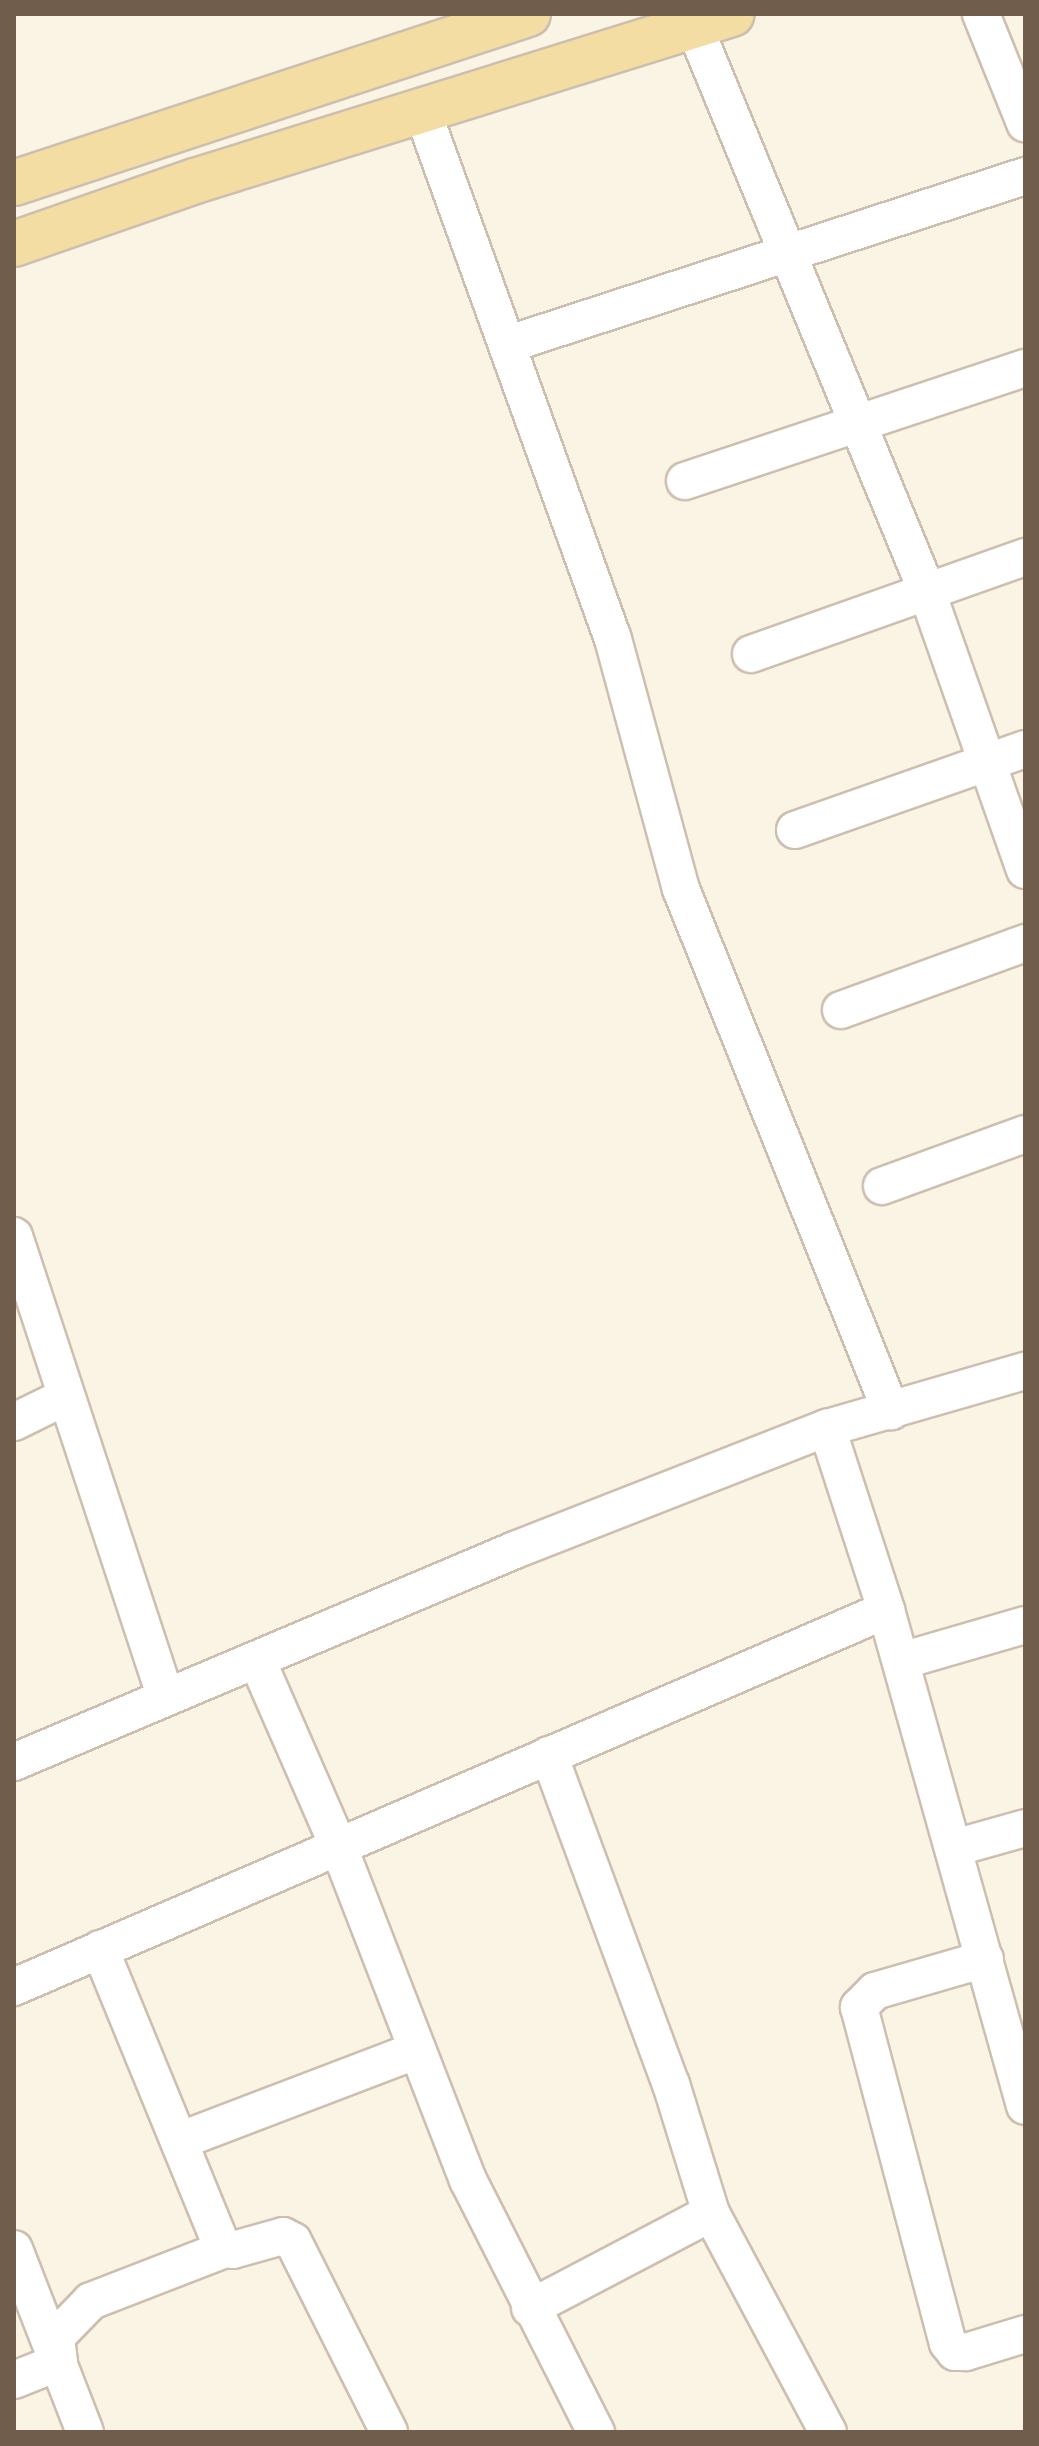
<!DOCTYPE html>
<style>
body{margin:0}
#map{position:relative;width:1039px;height:2446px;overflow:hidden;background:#faf4e5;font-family:"Titillium Web",sans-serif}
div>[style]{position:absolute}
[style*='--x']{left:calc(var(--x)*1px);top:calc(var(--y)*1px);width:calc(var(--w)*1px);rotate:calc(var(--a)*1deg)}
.roads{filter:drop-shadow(2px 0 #cdbfaf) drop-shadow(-2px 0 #cdbfaf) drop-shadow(0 2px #cdbfaf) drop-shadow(0 -2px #cdbfaf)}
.minor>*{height:36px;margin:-18px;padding:0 18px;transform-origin:18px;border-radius:18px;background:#fff}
.primary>*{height:44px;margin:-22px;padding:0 22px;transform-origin:22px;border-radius:22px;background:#f4dda2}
span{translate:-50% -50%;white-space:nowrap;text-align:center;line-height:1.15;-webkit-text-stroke:8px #fdf8eb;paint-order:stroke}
.frame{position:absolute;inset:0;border:16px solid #715d4c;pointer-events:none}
</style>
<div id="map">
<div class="roads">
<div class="minor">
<div style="--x:981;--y:14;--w:118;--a:68"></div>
<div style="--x:694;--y:26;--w:609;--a:67.6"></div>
<div style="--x:926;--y:589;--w:298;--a:70.6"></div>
<div style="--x:422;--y:110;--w:562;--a:70.15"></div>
<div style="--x:613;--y:639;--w:259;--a:74.8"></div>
<div style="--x:681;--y:889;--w:563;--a:68.09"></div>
<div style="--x:509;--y:344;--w:543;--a:-18.03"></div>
<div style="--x:685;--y:481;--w:358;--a:-18.4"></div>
<div style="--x:751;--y:654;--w:291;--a:-19.5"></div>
<div style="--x:795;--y:830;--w:244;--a:-19.4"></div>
<div style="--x:841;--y:1010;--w:196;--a:-20"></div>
<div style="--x:882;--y:1186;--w:152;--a:-20"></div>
<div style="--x:14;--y:1236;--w:486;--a:71.8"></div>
<div style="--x:14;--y:1422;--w:57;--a:-26.1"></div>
<div style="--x:827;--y:1428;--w:191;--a:72"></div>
<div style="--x:886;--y:1610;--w:515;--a:74.34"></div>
<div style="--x:257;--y:1660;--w:202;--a:66.4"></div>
<div style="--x:338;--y:1845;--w:359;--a:68.8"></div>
<div style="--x:468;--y:2180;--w:283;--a:63.1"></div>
<div style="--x:901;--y:1661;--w:129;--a:-16.2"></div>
<div style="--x:549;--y:1755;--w:351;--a:69.7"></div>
<div style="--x:671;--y:2084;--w:135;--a:72.8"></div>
<div style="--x:711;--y:2213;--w:248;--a:61.9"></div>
<div style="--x:14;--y:1762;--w:544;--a:-22.94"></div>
<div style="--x:515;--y:1550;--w:335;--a:-21.4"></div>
<div style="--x:827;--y:1428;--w:206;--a:-16.1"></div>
<div style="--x:954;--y:1848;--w:74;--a:-15.7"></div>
<div style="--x:100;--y:1949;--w:319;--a:67.7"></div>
<div style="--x:221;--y:2244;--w:13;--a:27"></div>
<div style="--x:233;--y:2250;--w:52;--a:-15.6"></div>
<div style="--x:283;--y:2236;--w:11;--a:27"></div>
<div style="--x:293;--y:2241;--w:214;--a:63.3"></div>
<div style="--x:985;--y:1959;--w:115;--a:163.8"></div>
<div style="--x:875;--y:1991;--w:23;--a:135"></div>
<div style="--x:859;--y:2007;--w:348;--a:75.2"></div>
<div style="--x:948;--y:2343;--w:11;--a:52"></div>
<div style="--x:955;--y:2352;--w:11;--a:0"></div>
<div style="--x:966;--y:2352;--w:62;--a:-17"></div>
<div style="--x:14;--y:1987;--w:950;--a:-23.38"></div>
<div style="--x:179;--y:2141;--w:255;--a:-20.9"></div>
<div style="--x:14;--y:2249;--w:196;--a:68.8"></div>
<div style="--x:530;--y:2308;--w:204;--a:-27.7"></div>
<div style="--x:14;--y:2380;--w:48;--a:-21.8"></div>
<div style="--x:59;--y:2362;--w:25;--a:-97"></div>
<div style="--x:56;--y:2337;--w:50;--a:-45.8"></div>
<div style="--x:91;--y:2301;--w:144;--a:-21.2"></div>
</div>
<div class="primary">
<div style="--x:14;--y:183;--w:541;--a:-18.2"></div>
<div style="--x:14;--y:244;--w:192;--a:-19.2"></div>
<div style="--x:195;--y:181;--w:562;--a:-17.28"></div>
</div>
</div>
<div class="frame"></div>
</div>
